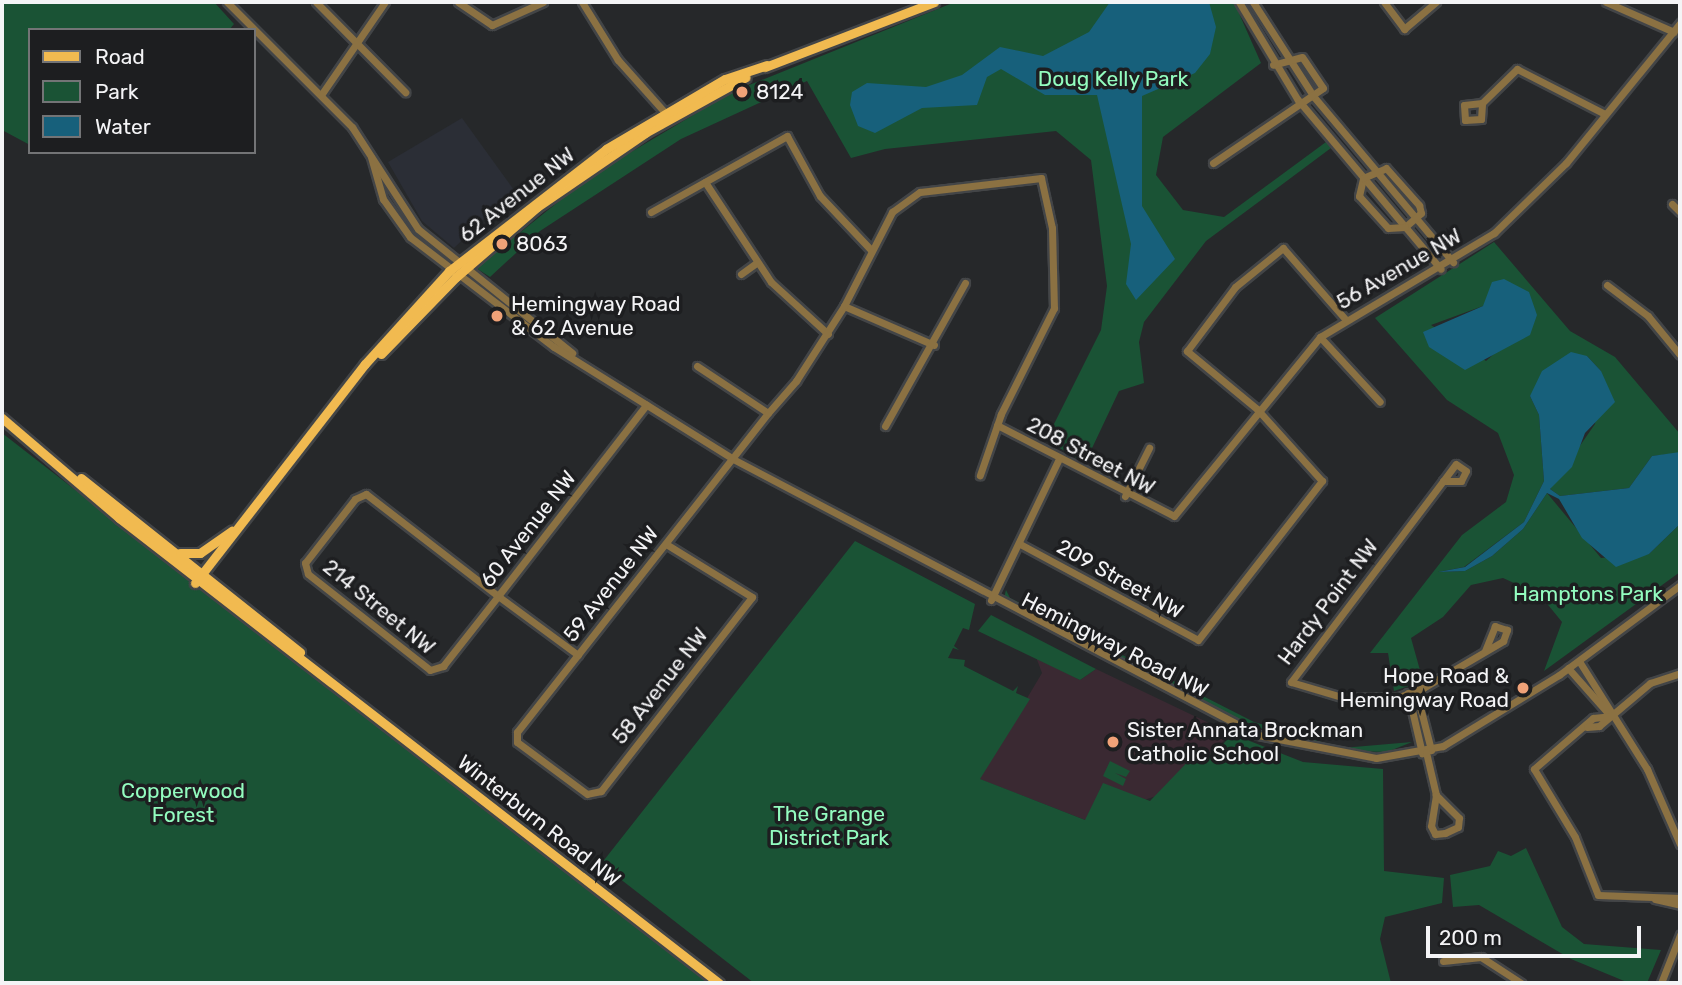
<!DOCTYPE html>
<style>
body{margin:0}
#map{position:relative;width:1682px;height:985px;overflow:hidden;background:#26282a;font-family:Rubik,sans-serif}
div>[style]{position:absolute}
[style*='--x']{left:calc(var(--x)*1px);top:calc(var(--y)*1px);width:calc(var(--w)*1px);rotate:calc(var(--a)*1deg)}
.built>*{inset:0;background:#2b2e36}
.education>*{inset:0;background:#3a2932}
.green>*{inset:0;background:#1a5335}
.water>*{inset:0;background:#17607b}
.roads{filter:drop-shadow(2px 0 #434547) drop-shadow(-2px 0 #434547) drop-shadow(0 2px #434547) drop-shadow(0 -2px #434547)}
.minor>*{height:7px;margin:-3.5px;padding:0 3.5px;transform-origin:3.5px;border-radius:3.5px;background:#8b7142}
.major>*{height:9px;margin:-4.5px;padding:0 4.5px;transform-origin:4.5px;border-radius:4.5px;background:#f1ba50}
.dots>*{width:19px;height:19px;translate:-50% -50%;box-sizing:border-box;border:4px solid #1d1e20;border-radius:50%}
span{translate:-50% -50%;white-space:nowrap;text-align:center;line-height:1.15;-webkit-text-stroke:7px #1d1e20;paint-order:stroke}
.park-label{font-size:21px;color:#93fcbf}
.poi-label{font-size:21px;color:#f4f4f6}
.left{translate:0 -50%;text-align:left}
.right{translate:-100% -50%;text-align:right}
.street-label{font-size:21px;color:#f4f4f6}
.frame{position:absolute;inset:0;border:4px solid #f4f4f6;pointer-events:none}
.legend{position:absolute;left:28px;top:28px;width:228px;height:126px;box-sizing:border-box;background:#1d1e20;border:2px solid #737476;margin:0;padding:9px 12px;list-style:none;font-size:21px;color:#f4f4f6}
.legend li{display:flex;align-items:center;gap:14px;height:35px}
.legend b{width:35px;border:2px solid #737476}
.scale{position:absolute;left:1426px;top:926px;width:215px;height:32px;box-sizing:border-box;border:4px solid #f4f4f6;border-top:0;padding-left:9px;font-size:21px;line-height:24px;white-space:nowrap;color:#f4f4f6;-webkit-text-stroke:5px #1d1e20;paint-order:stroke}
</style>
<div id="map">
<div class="built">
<div style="clip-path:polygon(462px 118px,514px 190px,454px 248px,422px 221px,388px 162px)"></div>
</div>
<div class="education">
<div style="clip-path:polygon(1036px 657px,1080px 680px,1096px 669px,1232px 734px,1162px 794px,1085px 820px,979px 779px,1042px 673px)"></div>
</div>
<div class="green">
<div style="clip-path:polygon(2px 2px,214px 2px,234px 24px,229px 30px,30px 30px,30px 145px,2px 130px)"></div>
<div style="clip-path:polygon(955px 2px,1234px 2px,1261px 63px,1163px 137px,1156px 175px,1183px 210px,1224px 217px,1326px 142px,1331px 148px,1206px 241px,1144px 322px,1139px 342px,1144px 383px,1119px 391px,1085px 463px,1046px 440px,1101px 330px,1107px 286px,1091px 160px,1056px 131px,885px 149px,851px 158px,807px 81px,681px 139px,540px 231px,490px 277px,476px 268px,589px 177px,732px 92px)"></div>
<div style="clip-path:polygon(evenodd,1494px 242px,1570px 331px,1615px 357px,1680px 434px,1680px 453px,1652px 456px,1629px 488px,1560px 496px,1550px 489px,1595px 424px,1601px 371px,1587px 356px,1530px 396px,1539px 415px,1544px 481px,1524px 522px,1464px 567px,1438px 572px,1465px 571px,1492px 556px,1523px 529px,1547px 493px,1601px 558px,1649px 554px,1680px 524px,1680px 572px,1544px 671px,1562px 622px,1540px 595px,1503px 578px,1471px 585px,1443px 617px,1411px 638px,1423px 681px,1394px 691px,1388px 653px,1370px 653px,1462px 535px,1506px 502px,1514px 475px,1498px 433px,1447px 400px,1375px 318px,1494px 242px,1483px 306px,1530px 334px,1506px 343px,1486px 361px,1431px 325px,1483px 306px)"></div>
<div style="clip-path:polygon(2px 433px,482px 806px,708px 983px,2px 983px)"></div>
<div style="clip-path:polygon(855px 541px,975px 604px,969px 630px,963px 628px,954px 646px,959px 650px,953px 648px,948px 658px,965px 660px,964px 666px,1013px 691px,1018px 686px,1016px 693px,1030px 699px,980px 779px,1085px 820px,1103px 783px,1150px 801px,1199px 750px,1211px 758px,1232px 734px,1303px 762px,1383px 769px,1384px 871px,1444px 878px,1442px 903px,1385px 917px,1380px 939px,1391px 983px,754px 983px,601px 864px)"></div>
<div style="clip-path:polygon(1006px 590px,1010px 598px,1254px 722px,1342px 748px,1412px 742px,1387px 752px,1354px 751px,1277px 735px,1204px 704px,1004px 598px)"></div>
<div style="clip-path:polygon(991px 615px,1096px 669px,1080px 680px,978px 631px)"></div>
<div style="clip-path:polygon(1110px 761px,1130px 771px,1126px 777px,1115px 773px,1126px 779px,1123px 786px,1103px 776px)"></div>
<div style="clip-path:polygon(1526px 848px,1562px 927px,1584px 944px,1661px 950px,1647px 983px,1629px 983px,1571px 959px,1479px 905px,1453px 907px,1450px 875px,1490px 866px,1498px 851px,1511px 856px)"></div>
</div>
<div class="water">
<div style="clip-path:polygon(1110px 2px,1209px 2px,1216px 27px,1210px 54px,1195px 73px,1142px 96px,1142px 206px,1175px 259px,1136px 300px,1126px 284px,1131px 244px,1097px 95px,1045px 95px,1001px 69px,987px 77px,977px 105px,922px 108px,875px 133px,858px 126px,850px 105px,852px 92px,867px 83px,926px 87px,962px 75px,1000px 47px,1043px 56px,1089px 32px)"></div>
<div style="clip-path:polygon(1504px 279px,1529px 292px,1537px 315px,1530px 335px,1465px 370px,1429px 347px,1423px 332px,1483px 306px,1492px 282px)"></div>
<div style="clip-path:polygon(1571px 352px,1587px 356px,1601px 371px,1615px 402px,1585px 433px,1572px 467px,1550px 489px,1560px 496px,1629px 488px,1652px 456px,1680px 452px,1680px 524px,1649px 554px,1616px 567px,1582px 538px,1559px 499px,1547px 493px,1523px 529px,1492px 556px,1465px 571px,1438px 572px,1465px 567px,1524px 522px,1544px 481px,1539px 415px,1530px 396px,1542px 371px)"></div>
</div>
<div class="roads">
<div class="minor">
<div style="--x:227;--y:2;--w:177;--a:45"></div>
<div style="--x:352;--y:127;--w:121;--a:57.1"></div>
<div style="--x:418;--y:229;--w:198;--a:38.8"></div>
<div style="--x:316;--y:2;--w:127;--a:45.3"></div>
<div style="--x:458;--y:2;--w:41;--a:34.1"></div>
<div style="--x:492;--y:25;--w:56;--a:-24.3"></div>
<div style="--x:582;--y:2;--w:68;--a:58.2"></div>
<div style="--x:618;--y:60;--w:76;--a:48.2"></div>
<div style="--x:1239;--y:2;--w:114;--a:59"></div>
<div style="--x:1298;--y:100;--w:221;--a:49.8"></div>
<div style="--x:1253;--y:2;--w:113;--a:57.3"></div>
<div style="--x:1314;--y:97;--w:216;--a:49.9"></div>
<div style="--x:1384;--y:2;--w:34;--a:53"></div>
<div style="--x:1404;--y:29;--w:42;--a:-40.2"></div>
<div style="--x:1606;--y:2;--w:74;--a:23.8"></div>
<div style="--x:321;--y:95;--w:113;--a:-55.5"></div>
<div style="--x:1482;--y:103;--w:18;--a:174"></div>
<div style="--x:1464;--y:105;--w:15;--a:86"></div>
<div style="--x:1465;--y:120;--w:16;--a:-4"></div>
<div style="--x:1481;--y:119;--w:16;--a:-86"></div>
<div style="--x:1482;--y:103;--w:49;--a:-44.2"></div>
<div style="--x:1517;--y:69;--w:99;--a:27.1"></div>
<div style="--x:371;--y:157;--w:44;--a:74.1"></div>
<div style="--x:383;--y:199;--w:47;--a:54.6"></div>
<div style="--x:410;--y:237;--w:181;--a:37.4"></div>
<div style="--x:554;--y:347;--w:211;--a:32"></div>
<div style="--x:733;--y:459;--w:593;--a:27.73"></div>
<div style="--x:1258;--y:735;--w:120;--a:11"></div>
<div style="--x:1376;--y:758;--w:68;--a:-10.2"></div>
<div style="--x:1443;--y:746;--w:136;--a:-31.5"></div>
<div style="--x:1559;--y:675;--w:151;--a:-36.6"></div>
<div style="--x:1213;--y:163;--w:133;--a:-34.3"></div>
<div style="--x:1323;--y:88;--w:37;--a:-124"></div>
<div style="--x:1302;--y:57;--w:30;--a:165"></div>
<div style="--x:1386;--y:168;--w:50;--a:48.3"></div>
<div style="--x:1419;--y:205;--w:8;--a:76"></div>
<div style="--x:1421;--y:213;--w:21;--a:139"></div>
<div style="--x:1405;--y:227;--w:17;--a:177"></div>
<div style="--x:1388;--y:228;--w:43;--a:-132.2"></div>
<div style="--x:1359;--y:196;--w:18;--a:-77"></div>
<div style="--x:1363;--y:178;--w:25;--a:-23"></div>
<div style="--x:705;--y:182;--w:120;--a:56.6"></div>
<div style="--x:771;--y:282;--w:77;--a:42.4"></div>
<div style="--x:1672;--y:204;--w:11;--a:45"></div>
<div style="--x:651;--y:212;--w:156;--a:-29.2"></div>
<div style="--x:787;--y:136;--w:68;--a:61.2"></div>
<div style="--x:820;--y:196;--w:74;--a:46.6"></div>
<div style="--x:741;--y:274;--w:19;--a:-36"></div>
<div style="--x:1607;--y:285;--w:51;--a:37.1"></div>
<div style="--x:1648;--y:316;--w:50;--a:50.6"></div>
<div style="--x:844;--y:306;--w:98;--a:23.4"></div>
<div style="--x:1320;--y:337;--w:88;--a:47.3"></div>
<div style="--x:697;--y:366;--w:85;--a:33.5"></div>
<div style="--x:997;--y:425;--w:199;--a:27.2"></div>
<div style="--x:1174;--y:516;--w:231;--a:-50.8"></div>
<div style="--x:1320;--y:337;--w:203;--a:-30.9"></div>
<div style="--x:1494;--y:233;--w:100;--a:-44.2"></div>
<div style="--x:1566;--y:163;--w:181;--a:-50.8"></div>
<div style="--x:885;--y:426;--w:164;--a:-60.8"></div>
<div style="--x:1443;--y:481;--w:21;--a:-53"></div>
<div style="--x:1456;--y:464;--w:12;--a:35"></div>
<div style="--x:1466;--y:471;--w:11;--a:117"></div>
<div style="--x:1461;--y:481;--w:18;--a:180"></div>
<div style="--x:1443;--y:481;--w:252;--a:127.1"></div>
<div style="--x:1291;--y:682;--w:56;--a:16.5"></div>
<div style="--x:1345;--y:698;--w:54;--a:-1.1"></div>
<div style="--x:1399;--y:697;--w:26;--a:-21"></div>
<div style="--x:1423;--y:688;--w:93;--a:-30.4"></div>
<div style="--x:1503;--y:641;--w:12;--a:-70"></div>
<div style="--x:1507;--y:630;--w:13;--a:-162"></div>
<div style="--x:1495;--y:626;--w:27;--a:112"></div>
<div style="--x:1125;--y:496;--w:54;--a:-63.4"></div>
<div style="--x:666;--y:544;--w:101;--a:31.6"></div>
<div style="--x:752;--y:597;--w:246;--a:127.9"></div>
<div style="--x:601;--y:791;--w:14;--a:168"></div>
<div style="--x:587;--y:794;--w:87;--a:-143.4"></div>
<div style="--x:517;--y:742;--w:10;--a:-90"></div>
<div style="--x:517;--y:732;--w:406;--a:-51.8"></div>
<div style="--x:768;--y:413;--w:43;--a:-48.8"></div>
<div style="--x:796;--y:381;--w:89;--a:-57.4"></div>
<div style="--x:844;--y:306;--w:106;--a:-62.9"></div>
<div style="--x:892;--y:212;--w:34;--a:-36"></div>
<div style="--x:920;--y:192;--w:122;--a:-6.6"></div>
<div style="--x:1041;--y:178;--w:51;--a:77.6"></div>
<div style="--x:1052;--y:228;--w:80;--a:88.6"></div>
<div style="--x:1054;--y:308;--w:119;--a:116.6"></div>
<div style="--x:1001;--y:414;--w:65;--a:109"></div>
<div style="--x:1020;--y:544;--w:202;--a:28.3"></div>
<div style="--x:1198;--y:640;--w:202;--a:-52.1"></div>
<div style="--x:1322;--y:481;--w:97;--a:-132.1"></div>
<div style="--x:1257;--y:409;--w:91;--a:-140.4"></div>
<div style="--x:1187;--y:351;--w:80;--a:-53.1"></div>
<div style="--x:1235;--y:287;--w:62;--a:-39.1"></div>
<div style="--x:1283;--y:248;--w:96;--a:48.8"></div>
<div style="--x:991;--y:600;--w:157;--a:-64.3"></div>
<div style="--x:578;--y:655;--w:99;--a:-143.6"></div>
<div style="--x:498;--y:596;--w:167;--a:-142.3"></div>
<div style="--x:366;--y:494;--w:12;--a:156"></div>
<div style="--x:355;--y:499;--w:81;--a:128"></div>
<div style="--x:305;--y:563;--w:11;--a:75"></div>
<div style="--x:308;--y:574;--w:155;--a:38.2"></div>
<div style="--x:430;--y:670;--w:14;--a:-17"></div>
<div style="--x:443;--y:666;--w:89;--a:-51.8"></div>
<div style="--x:498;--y:596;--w:242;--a:-52.2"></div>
<div style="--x:1579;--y:661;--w:128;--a:57.8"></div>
<div style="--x:1647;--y:769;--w:82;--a:66.3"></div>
<div style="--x:1568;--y:668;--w:60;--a:48.4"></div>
<div style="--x:1416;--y:691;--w:61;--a:75.7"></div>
<div style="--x:1408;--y:693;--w:62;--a:76.9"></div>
<div style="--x:1612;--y:716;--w:19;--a:174"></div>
<div style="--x:1593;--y:718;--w:78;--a:139.2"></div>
<div style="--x:1534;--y:769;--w:79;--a:58.9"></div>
<div style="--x:1575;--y:837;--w:62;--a:68.4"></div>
<div style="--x:1598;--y:895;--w:82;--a:2.1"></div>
<div style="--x:1587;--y:727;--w:12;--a:-5"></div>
<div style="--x:1599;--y:726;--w:67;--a:-40.1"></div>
<div style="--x:1650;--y:683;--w:32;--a:-18"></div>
<div style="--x:1426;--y:752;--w:44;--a:76.9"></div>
<div style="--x:1436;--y:795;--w:31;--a:99"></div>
<div style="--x:1431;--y:826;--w:9;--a:63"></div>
<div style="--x:1435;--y:834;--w:10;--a:-6"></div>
<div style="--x:1445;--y:833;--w:14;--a:-25"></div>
<div style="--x:1458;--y:827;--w:9;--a:-84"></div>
<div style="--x:1459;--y:818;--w:33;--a:-135"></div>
<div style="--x:1655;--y:899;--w:26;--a:13"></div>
<div style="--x:1443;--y:961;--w:38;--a:-6"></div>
<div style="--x:1481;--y:957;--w:48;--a:33"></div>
<div style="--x:1661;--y:983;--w:52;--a:-68.4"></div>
</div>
<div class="major">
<div style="--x:765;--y:67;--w:181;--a:-21"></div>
<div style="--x:381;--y:354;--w:107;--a:-45.8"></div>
<div style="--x:456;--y:277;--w:107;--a:-40.8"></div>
<div style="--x:537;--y:207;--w:131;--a:-34.4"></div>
<div style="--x:645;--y:133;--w:115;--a:-29"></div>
<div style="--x:2;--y:418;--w:154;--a:40.5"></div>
<div style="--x:119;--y:518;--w:759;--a:37.78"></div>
<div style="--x:81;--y:478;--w:280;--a:38.5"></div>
<div style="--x:180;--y:553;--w:20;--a:0"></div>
<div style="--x:200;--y:553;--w:39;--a:-35"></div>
<div style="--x:195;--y:583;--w:277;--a:-52.2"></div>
<div style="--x:365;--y:364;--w:125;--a:-47.9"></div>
<div style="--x:449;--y:271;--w:199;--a:-37.8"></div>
<div style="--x:606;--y:149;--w:138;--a:-30.5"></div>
<div style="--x:725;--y:79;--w:44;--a:-18.4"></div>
</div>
</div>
<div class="dots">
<div style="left:742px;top:92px;background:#f0a278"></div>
<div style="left:502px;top:244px;background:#f0a278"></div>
<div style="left:497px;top:316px;background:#f0a278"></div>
<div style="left:1523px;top:688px;background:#f0a278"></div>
<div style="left:1113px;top:742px;background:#f0a278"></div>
</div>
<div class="park-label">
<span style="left:1113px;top:79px">Doug Kelly Park</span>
<span style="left:1588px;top:594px">Hamptons Park</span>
<span style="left:183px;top:803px">Copperwood<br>Forest</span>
<span style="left:829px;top:826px">The Grange<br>District Park</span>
</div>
<div class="poi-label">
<span class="left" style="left:756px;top:92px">8124</span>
<span class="left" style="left:516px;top:244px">8063</span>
<span class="left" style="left:511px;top:316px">Hemingway Road<br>&amp; 62 Avenue</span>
<span class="right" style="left:1509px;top:688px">Hope Road &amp;<br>Hemingway Road</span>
<span class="left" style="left:1127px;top:742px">Sister Annata Brockman<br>Catholic School</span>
</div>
<div class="street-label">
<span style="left:517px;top:195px;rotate:-38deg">62 Avenue NW</span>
<span style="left:1399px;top:269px;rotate:-30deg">56 Avenue NW</span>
<span style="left:1091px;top:456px;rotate:28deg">208 Street NW</span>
<span style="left:528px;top:529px;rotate:-52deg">60 Avenue NW</span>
<span style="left:1120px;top:579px;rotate:29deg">209 Street NW</span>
<span style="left:611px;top:584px;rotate:-52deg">59 Avenue NW</span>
<span style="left:1328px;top:602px;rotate:-53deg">Hardy Point NW</span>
<span style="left:379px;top:607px;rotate:39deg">214 Street NW</span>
<span style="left:1115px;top:645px;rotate:27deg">Hemingway Road NW</span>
<span style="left:660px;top:686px;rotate:-52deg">58 Avenue NW</span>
<span style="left:539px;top:821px;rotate:38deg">Winterburn Road NW</span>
</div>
<div class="frame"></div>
<ul class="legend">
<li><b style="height:9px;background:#f1ba50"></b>Road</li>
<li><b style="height:19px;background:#1a5335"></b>Park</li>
<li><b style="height:19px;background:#17607b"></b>Water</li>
</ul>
<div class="scale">200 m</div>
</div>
